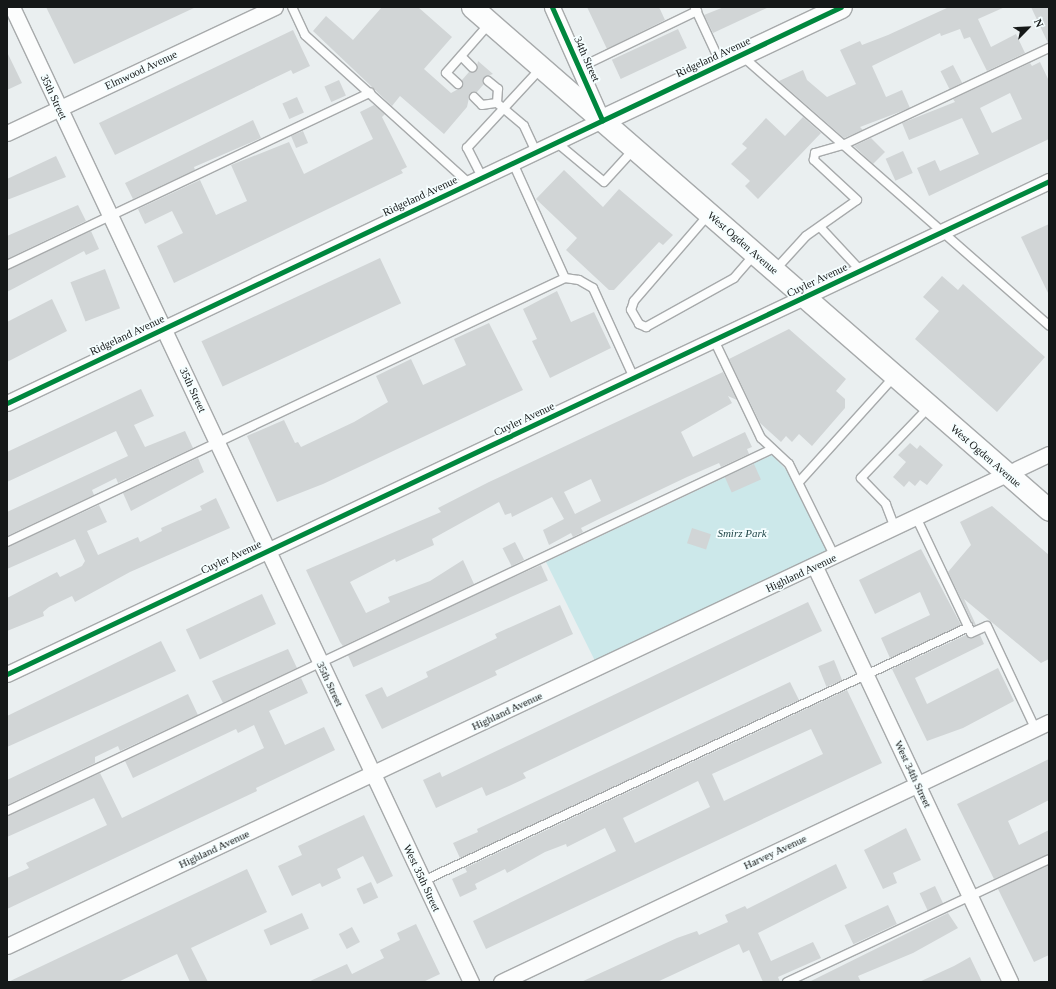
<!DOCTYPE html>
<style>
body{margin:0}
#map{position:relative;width:1056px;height:989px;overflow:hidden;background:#eaeff0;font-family:"Times New Roman",serif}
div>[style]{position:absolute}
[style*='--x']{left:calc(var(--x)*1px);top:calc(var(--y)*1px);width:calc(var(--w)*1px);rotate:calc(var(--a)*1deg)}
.green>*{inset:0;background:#cce8ea}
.building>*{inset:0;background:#d1d5d6;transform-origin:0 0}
.roads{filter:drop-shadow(1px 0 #a7aaab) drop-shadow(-1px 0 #a7aaab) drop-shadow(0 1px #a7aaab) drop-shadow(0 -1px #a7aaab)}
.lane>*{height:8px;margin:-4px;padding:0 4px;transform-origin:4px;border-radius:4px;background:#fcfdfd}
.street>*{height:15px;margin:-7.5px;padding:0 7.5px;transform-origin:7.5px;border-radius:7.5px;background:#fcfdfd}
.secondary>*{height:21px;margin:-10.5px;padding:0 10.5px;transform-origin:10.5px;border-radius:10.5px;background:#fcfdfd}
.cycleway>*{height:5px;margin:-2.5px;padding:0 2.5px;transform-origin:2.5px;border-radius:2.5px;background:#00873e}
span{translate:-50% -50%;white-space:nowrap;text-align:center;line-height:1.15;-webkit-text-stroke:3.5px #f5feff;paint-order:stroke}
.street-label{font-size:11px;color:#151818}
.park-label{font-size:11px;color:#22484a;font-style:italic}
.frame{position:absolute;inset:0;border:8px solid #151818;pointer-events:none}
.north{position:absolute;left:1008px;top:8px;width:40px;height:40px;-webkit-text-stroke:3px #f5feff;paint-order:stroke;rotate:66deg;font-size:11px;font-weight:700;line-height:16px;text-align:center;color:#151818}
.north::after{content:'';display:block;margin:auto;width:14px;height:18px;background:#151818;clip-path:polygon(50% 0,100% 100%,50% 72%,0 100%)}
</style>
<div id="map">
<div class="green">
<div style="clip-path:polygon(772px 455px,792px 476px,829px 555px,597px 665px,546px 562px)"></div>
</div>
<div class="building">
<div style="clip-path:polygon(46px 7px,196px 7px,74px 64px)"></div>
<div style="clip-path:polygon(382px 7px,418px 7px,452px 37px,424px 69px,451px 93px,462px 87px,462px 80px,469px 72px,476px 71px,478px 61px,493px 74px,484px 77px,484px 84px,477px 92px,470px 93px,467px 107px,444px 134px,400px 96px,392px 106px,313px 31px,326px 16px,353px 40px)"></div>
<div style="clip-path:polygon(587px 7px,659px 7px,665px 20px,607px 49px)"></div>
<div style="clip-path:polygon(724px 7px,769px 7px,713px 33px,704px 15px)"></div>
<div style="clip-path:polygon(949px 7px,1005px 7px,978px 19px,991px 47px,1016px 34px,1025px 53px,987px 71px,970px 37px,964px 39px,960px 29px,941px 36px,940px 33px,872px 66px,886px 97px,902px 90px,910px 108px,860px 127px,863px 130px,844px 138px,779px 81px,803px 70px,807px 80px,827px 97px,856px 84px,840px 50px,860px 41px,862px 45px,888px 35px)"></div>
<div style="clip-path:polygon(1031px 7px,1049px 7px,1049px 43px,1048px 43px)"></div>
<div style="left:678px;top:29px;width:21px;height:73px;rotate:65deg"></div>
<div style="clip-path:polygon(293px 30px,310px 66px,293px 74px,291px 70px,115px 155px,99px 123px)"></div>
<div style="clip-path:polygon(7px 52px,22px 83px,7px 90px)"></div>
<div style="clip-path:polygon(evenodd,1040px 62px,1049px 81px,1049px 139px,929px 196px,917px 168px,935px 160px,940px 171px,979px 154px,962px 118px,909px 140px,902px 123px,955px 102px,953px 99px,1030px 63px,1032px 66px,1040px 62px,1010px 93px,1022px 119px,992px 133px,980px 108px,1010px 93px)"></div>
<div style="left:953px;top:65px;width:20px;height:14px;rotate:63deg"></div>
<div style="left:339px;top:80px;width:17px;height:16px;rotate:66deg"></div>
<div style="left:297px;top:97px;width:17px;height:16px;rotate:66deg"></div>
<div style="clip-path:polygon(374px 105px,385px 114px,382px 117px,407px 167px,401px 170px,403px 173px,174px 283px,157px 246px,183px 233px,172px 211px,145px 224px,138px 209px,200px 180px,216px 215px,247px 201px,231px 165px,289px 142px,304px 174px,373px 139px,360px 112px)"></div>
<div style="clip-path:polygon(803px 117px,821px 133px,758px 199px,745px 186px,750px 181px,731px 164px,747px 148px,742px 144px,766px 118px,785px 136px)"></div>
<div style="clip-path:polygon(253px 120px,261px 138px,194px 167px,195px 170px,133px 199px,125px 183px)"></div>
<div style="left:303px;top:131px;width:13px;height:13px;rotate:67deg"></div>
<div style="clip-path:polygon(871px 138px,885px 152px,873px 164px,854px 146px)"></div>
<div style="left:903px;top:151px;width:24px;height:19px;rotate:66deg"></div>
<div style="clip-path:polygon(56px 156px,66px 177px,7px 200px,7px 179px)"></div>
<div style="clip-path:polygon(564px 170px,603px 207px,619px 189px,673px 235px,663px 245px,659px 242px,614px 290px,609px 290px,566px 250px,577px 238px,536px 199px)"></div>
<div style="clip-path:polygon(78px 205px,86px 221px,7px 259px,7px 236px)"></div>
<div style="clip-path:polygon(1049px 224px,1049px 295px,1021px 237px)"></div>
<div style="clip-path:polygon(91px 231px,99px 249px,86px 255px,84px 251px,7px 292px,7px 270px)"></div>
<div style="left:380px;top:258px;width:50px;height:197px;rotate:65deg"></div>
<div style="left:105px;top:269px;width:42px;height:37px;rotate:69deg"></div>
<div style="clip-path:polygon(942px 276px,958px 290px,963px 284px,1045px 357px,997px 412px,915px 339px,939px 311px,923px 297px)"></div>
<div style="clip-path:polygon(557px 291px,571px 322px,594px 312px,611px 348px,550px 378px,532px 341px,537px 339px,523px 309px)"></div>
<div style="clip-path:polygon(52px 299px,67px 331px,7px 362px,7px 322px)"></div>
<div style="clip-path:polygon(489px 323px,523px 390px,323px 484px,277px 502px,247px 436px,284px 420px,295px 443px,298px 442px,301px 447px,354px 422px,388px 402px,376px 376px,411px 359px,423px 385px,466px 365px,454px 339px)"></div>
<div style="clip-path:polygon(789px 329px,846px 379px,836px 391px,845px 399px,845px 408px,812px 446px,799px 434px,792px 442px,786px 436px,781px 442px,760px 423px,729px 359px)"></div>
<div style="clip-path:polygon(evenodd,723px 372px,737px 400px,728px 396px,732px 403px,681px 432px,693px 457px,745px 432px,752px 447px,747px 449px,749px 454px,721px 467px,719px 463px,687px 477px,601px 518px,581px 528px,583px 532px,573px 537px,571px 533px,549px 545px,543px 530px,564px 519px,552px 497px,512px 517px,511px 513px,505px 515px,499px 502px,432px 539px,434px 545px,396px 562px,395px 559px,350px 582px,366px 613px,390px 602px,388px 597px,430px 581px,463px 560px,474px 584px,343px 646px,340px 642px,306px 570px,441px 512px,438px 508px,489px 482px,723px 372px,591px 479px,601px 501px,575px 514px,564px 492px,591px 479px)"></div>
<div style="clip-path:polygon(141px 389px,154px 416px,134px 425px,145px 447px,185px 431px,193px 448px,118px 483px,116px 478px,92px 490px,94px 495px,7px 536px,7px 512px,128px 456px,116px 431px,7px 482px,7px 452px)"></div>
<div style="clip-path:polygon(910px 443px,917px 449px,920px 445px,943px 465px,927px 485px,920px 480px,915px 486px,909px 481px,904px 487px,893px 477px,906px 462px,898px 455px)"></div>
<div style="clip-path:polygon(198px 458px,204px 472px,131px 511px,123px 493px)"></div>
<div style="left:754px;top:464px;width:17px;height:32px;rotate:66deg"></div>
<div style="clip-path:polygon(216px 498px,230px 528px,130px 572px,75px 602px,72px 596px,49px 607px,43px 612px,44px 616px,7px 631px,7px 598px,57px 572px,60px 577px,82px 566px,85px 561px,75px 539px,7px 569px,7px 547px,99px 505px,107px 522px,87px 531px,98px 555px,138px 537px,140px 542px,162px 531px,161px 528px,202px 510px,200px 506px)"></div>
<div style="clip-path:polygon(992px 506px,1049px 555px,1049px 659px,1041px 663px,964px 599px,976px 625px,974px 626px,948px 572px,971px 545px,960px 522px)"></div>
<div style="left:692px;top:528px;width:20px;height:16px;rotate:18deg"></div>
<div style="left:515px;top:542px;width:20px;height:14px;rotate:63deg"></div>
<div style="clip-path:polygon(921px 549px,961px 625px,890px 658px,881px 638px,930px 615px,920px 592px,875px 614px,859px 580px)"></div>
<div style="left:541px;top:565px;width:17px;height:213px;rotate:66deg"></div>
<div style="left:262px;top:594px;width:33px;height:84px;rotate:65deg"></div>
<div style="clip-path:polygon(808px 602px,822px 631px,523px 773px,526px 778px,509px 786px,486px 796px,482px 787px,436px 808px,423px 780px,440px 772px,442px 777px)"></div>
<div style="clip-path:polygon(560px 605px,573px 634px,495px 671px,497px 675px,382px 729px,365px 695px,382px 687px,387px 697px,428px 677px,426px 672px,497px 638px,495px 634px)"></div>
<div style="clip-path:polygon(966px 635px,971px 638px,980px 635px,984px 644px,915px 678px,927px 704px,998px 668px,1014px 701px,963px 728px,927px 741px,892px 669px)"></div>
<div style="clip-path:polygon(161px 641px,176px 671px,7px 747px,7px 716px)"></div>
<div style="clip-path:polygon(288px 649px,297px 668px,223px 703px,212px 681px)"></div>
<div style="left:834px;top:660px;width:22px;height:17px;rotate:68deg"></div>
<div style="clip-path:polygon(301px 678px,308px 693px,269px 711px,285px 745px,324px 727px,335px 750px,256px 788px,257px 791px,7px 909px,7px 878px,29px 868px,26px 863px,107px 825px,94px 798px,7px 837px,7px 816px,100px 773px,122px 818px,147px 806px,264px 748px,254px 725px,238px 733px,236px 729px,133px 778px,125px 761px)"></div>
<div style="clip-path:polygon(790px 682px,799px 700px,460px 858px,453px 843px,478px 832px,477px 829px)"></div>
<div style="clip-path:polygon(evenodd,847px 690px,882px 763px,486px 949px,473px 921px,616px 851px,605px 828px,567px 847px,566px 844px,545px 852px,507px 873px,505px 869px,475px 884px,477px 889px,460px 897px,452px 879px,467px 872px,465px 868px,847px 690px,811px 729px,823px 754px,724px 801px,712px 774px,811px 729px,847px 690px,698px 781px,710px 807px,635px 843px,623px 818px,698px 781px)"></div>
<div style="clip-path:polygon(188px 694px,198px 715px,120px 751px,118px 746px,95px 757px,95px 763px,7px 805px,7px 780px)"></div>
<div style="clip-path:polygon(1049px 759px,1049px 800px,1008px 821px,1019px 845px,1049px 830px,1049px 854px,994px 879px,957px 804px)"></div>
<div style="clip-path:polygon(364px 815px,393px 876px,377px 884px,363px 856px,337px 869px,341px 878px,322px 887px,320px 883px,292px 896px,278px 866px,302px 855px,298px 846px)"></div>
<div style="clip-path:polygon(906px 828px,921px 860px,893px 873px,897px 883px,883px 889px,864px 850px)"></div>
<div style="clip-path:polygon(836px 864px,847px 888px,758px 933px,771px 961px,813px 942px,821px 958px,778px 977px,780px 982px,763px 982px,749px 950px,743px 953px,739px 944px,657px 982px,581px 982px,677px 938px,697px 931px,699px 935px,728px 922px,725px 915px,745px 906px,747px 909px)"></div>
<div style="clip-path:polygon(1049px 865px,1049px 955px,1034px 962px,998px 889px)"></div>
<div style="clip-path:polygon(247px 869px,267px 912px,191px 948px,208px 982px,190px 982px,177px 954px,118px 982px,8px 982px)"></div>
<div style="left:371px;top:882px;width:17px;height:16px;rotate:65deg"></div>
<div style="left:935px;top:886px;width:19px;height:17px;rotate:65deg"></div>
<div style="left:888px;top:905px;width:21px;height:48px;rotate:65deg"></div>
<div style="left:302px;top:913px;width:17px;height:42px;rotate:66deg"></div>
<div style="clip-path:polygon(948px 913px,958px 928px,913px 953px,858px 976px,861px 982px,809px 982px)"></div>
<div style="clip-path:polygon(416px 924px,440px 974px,423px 982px,308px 982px,347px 964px,352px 974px,384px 958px,380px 950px,400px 940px,397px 933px)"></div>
<div style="left:352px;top:927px;width:17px;height:15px;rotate:62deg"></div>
<div style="clip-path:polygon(970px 957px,982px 982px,919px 982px,954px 966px)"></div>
</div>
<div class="roads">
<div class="lane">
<div style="--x:292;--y:7;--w:31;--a:65"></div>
<div style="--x:305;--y:35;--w:221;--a:42.1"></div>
<div style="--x:695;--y:8;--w:62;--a:65.1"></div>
<div style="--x:741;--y:55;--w:410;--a:41.3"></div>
<div style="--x:461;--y:56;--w:16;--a:45"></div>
<div style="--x:581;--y:67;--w:129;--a:-25.8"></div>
<div style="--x:458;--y:84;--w:16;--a:-137"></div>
<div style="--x:446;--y:73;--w:67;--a:-48.7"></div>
<div style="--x:474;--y:97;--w:11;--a:45"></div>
<div style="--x:482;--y:105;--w:15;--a:-8"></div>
<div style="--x:497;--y:103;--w:14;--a:-86"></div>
<div style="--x:498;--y:89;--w:13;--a:-141"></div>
<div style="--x:497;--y:103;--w:35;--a:40"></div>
<div style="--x:524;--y:126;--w:29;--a:65"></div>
<div style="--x:556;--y:142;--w:62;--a:39.8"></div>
<div style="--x:604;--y:182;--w:45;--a:-47.7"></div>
<div style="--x:513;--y:163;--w:126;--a:65.7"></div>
<div style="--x:565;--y:278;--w:14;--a:8"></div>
<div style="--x:579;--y:280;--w:16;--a:30"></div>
<div style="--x:593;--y:288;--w:99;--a:65.5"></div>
<div style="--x:482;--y:177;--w:33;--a:-117"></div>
<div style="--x:467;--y:148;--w:109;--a:-47.2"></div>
<div style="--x:709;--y:214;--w:115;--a:130.8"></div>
<div style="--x:634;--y:301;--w:9;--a:108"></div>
<div style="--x:631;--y:310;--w:16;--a:60"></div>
<div style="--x:639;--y:324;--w:8;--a:23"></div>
<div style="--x:646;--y:327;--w:101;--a:-29.1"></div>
<div style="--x:734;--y:278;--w:32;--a:-49"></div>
<div style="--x:820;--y:227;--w:60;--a:47"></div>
<div style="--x:7;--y:265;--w:402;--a:-25.4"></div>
<div style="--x:775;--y:270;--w:46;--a:-47.6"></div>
<div style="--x:806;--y:236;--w:62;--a:-35.2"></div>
<div style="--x:857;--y:200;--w:59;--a:-137.1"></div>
<div style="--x:814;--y:160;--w:7;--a:-82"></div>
<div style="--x:815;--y:153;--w:29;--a:-16"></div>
<div style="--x:843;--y:145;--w:228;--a:-25.2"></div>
<div style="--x:714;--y:340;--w:109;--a:64.4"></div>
<div style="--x:761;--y:438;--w:38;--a:43"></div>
<div style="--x:789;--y:464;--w:104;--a:63.7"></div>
<div style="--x:799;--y:482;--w:142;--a:-47.9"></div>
<div style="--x:916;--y:517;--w:128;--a:64.6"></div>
<div style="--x:971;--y:633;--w:17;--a:-24"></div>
<div style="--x:987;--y:626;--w:113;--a:64.8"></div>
<div style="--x:895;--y:528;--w:26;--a:-111"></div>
<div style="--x:886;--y:504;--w:36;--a:-134"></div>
<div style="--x:861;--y:478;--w:98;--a:-46.2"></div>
<div style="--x:7;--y:542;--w:617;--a:-25.32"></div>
<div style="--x:7;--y:811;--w:846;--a:-25.32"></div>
<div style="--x:423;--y:881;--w:602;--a:-24.95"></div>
<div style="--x:787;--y:982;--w:289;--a:-25.1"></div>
</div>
<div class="street">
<div style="--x:12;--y:7;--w:1078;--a:64.79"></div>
<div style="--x:7;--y:133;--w:296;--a:-25.2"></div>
<div style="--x:7;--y:403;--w:659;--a:-25.44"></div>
<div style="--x:602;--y:120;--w:124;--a:-113.9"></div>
<div style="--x:815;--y:567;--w:459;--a:64.8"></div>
<div style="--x:7;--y:674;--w:1153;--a:-25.32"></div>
<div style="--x:7;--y:946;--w:1152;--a:-25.28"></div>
<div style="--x:501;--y:982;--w:607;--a:-25.38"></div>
</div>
<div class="secondary">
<div style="--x:472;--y:7;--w:765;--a:41.08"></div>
<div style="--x:602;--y:120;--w:264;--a:-25.3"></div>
</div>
</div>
<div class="cycleway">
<div style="--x:552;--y:7;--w:124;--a:66.1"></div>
<div style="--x:7;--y:403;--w:923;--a:-25.4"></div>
<div style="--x:7;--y:674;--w:1153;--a:-25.32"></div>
</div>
<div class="street-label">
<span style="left:713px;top:57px;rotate:-25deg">Ridgeland Avenue</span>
<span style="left:587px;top:59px;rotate:66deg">34th Street</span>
<span style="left:141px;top:70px;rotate:-25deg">Elmwood Avenue</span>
<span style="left:54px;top:97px;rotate:65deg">35th Street</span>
<span style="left:420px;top:196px;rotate:-25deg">Ridgeland Avenue</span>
<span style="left:743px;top:243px;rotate:41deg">West Ogden Avenue</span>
<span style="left:817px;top:280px;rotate:-25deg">Cuyler Avenue</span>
<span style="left:127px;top:335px;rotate:-25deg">Ridgeland Avenue</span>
<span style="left:193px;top:390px;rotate:65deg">35th Street</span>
<span style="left:524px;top:419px;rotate:-25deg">Cuyler Avenue</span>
<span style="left:986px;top:456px;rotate:41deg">West Ogden Avenue</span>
<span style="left:231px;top:557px;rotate:-25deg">Cuyler Avenue</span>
<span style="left:801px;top:573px;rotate:-25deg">Highland Avenue</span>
<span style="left:330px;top:684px;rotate:65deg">35th Street</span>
<span style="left:507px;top:711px;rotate:-25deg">Highland Avenue</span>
<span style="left:913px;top:774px;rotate:65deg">West 34th Street</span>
<span style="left:214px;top:849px;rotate:-25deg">Highland Avenue</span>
<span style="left:775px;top:852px;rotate:-25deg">Harvey Avenue</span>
<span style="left:422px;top:878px;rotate:65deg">West 35th Street</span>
</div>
<div class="park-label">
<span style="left:742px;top:533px">Smirz Park</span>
</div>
<div class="frame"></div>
<div class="north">N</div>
</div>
